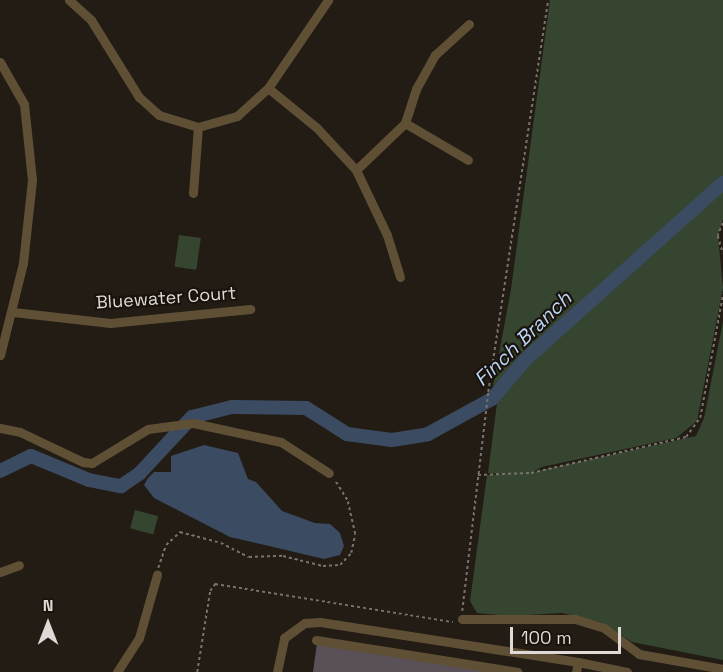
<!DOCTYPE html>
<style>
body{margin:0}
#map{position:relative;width:723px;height:672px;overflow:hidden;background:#231c15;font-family:"Space Grotesk",sans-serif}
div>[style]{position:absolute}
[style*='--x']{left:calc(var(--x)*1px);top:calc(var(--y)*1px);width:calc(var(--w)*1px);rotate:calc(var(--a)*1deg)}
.green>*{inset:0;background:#354530;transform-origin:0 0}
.water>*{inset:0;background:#3b4b61}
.river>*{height:14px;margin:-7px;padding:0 7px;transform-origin:7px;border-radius:7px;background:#3b4b61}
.building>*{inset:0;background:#595157}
.path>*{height:1.5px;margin-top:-0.75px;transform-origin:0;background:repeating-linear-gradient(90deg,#78726c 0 3px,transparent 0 6px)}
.minor>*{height:9px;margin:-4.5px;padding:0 4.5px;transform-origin:4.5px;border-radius:4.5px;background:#5f5035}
span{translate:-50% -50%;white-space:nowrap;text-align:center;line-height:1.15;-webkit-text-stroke:4.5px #19130c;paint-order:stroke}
.street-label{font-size:18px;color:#dfdad5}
.water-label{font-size:20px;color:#bcd6fa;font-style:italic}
.north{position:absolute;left:18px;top:594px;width:60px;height:60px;-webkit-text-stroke:4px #19130c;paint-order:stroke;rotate:0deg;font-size:16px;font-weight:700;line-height:24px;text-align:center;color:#dfdad5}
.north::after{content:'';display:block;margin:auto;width:21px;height:27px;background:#dfdad5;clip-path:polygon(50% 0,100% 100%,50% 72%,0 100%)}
.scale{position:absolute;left:510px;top:627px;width:111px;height:27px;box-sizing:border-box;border:3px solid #dfdad5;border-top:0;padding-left:8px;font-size:18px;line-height:21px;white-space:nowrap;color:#dfdad5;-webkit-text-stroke:4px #19130c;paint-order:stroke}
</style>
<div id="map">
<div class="green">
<div style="clip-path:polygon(550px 0,723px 0,723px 219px,718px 236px,723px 288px,697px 421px,676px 438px,542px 467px,533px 472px,696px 436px,704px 418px,723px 321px,723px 660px,632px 642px,600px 622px,562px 613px,510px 616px,477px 613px,470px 601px,487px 475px,503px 474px,488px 473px,497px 403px,493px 386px,511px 289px)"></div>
<div style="left:179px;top:235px;width:22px;height:32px;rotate:8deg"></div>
<div style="left:135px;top:510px;width:24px;height:19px;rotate:15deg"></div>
</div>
<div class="water">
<div style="clip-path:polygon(204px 445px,238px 453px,248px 479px,256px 482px,282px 511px,315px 523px,330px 524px,340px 533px,344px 546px,340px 555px,324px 559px,230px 537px,154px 498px,144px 485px,148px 478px,154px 472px,171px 472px,171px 456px)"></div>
</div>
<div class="river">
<div style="--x:0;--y:471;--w:34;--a:-26"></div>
<div style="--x:31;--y:456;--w:63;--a:22.5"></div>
<div style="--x:89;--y:480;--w:33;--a:11"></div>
<div style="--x:121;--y:486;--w:22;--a:-34"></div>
<div style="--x:139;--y:474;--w:78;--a:-47.1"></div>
<div style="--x:192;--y:417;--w:41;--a:-14"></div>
<div style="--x:232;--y:407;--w:74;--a:0.8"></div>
<div style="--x:306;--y:408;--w:49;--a:32.4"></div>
<div style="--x:347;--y:434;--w:45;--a:7.6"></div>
<div style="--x:392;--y:440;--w:36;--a:-9"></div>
<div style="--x:428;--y:434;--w:73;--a:-28.7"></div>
<div style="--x:492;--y:399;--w:52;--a:-49.6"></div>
<div style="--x:526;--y:359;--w:264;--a:-41.8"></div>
</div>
<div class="building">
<div style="clip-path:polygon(317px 643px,491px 671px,491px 672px,313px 672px)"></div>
</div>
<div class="path">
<div style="--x:723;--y:223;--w:14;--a:111"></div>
<div style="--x:718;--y:236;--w:18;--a:74"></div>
<div style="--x:478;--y:475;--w:53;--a:-2.2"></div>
<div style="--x:531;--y:473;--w:159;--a:-13.1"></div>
<div style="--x:686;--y:437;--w:24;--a:-54"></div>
<div style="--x:700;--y:418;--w:126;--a:-79.5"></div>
<div style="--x:158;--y:568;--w:24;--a:-71"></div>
<div style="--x:166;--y:545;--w:19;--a:-43"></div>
<div style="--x:180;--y:532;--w:42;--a:15"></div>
<div style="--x:221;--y:543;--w:31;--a:27"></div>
<div style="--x:249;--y:557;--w:34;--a:-2"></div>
<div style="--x:283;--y:556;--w:41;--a:14"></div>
<div style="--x:323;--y:566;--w:17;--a:-3"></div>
<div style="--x:340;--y:565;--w:16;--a:-47"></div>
<div style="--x:351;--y:553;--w:19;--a:-78"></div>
<div style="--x:355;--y:534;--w:35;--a:-103"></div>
<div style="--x:347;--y:500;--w:22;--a:-122"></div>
<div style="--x:462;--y:611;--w:221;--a:-83.2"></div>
<div style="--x:488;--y:392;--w:397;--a:-81.3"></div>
<div style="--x:197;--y:672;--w:82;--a:-80.9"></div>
<div style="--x:210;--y:591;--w:9;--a:-54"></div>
<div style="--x:215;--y:584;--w:241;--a:9.1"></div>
</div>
<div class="minor">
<div style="--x:69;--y:0;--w:30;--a:42"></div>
<div style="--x:91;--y:20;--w:91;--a:58.1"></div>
<div style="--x:139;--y:97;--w:27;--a:42"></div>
<div style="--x:159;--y:115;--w:41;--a:17.1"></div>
<div style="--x:198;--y:127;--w:41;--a:-15.8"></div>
<div style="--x:237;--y:116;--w:42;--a:-42.1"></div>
<div style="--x:268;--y:88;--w:107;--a:-55.7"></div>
<div style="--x:0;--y:62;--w:48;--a:60.3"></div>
<div style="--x:24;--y:104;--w:76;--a:84"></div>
<div style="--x:32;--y:180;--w:83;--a:96.2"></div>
<div style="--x:23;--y:263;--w:95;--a:104"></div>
<div style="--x:268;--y:88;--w:63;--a:39.2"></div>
<div style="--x:317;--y:128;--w:57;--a:47.1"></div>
<div style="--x:356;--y:170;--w:72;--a:64.5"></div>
<div style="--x:387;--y:235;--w:44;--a:72.8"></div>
<div style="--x:405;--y:123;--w:73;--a:30.4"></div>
<div style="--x:356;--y:170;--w:68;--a:-43.8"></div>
<div style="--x:405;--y:123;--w:36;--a:-72"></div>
<div style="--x:416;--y:89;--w:39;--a:-61"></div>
<div style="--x:435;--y:55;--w:46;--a:-42.4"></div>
<div style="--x:193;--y:193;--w:66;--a:-85.7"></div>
<div style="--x:13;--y:312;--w:98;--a:6.5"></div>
<div style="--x:110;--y:323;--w:141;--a:-5.7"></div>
<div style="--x:0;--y:428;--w:20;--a:11"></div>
<div style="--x:20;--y:432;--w:70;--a:25.5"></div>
<div style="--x:83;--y:462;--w:9;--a:6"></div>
<div style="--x:92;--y:463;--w:66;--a:-31.3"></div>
<div style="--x:148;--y:429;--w:45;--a:-7.6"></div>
<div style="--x:193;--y:423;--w:90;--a:12.2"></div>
<div style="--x:281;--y:442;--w:57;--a:32.9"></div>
<div style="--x:0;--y:572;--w:20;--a:-20"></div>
<div style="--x:462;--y:619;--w:113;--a:0"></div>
<div style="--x:575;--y:619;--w:30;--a:17"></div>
<div style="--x:604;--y:628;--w:44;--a:36.6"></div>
<div style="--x:639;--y:654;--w:85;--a:10.1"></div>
<div style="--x:316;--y:640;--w:204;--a:9"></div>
<div style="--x:578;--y:662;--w:50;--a:11.5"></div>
<div style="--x:117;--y:672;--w:40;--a:-57.1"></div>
<div style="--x:139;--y:638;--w:66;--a:-74.1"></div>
<div style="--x:277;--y:672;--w:35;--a:-78"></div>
<div style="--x:284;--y:638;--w:26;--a:-36"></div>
<div style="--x:305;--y:623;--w:15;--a:-4"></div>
<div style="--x:320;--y:622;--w:261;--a:8.8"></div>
<div style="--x:578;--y:662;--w:10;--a:101"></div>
</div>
<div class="street-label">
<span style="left:166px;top:298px;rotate:-4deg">Bluewater Court</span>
</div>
<div class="water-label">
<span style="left:523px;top:339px;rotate:-44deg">Finch Branch</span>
</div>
<div class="north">N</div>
<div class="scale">100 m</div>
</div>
